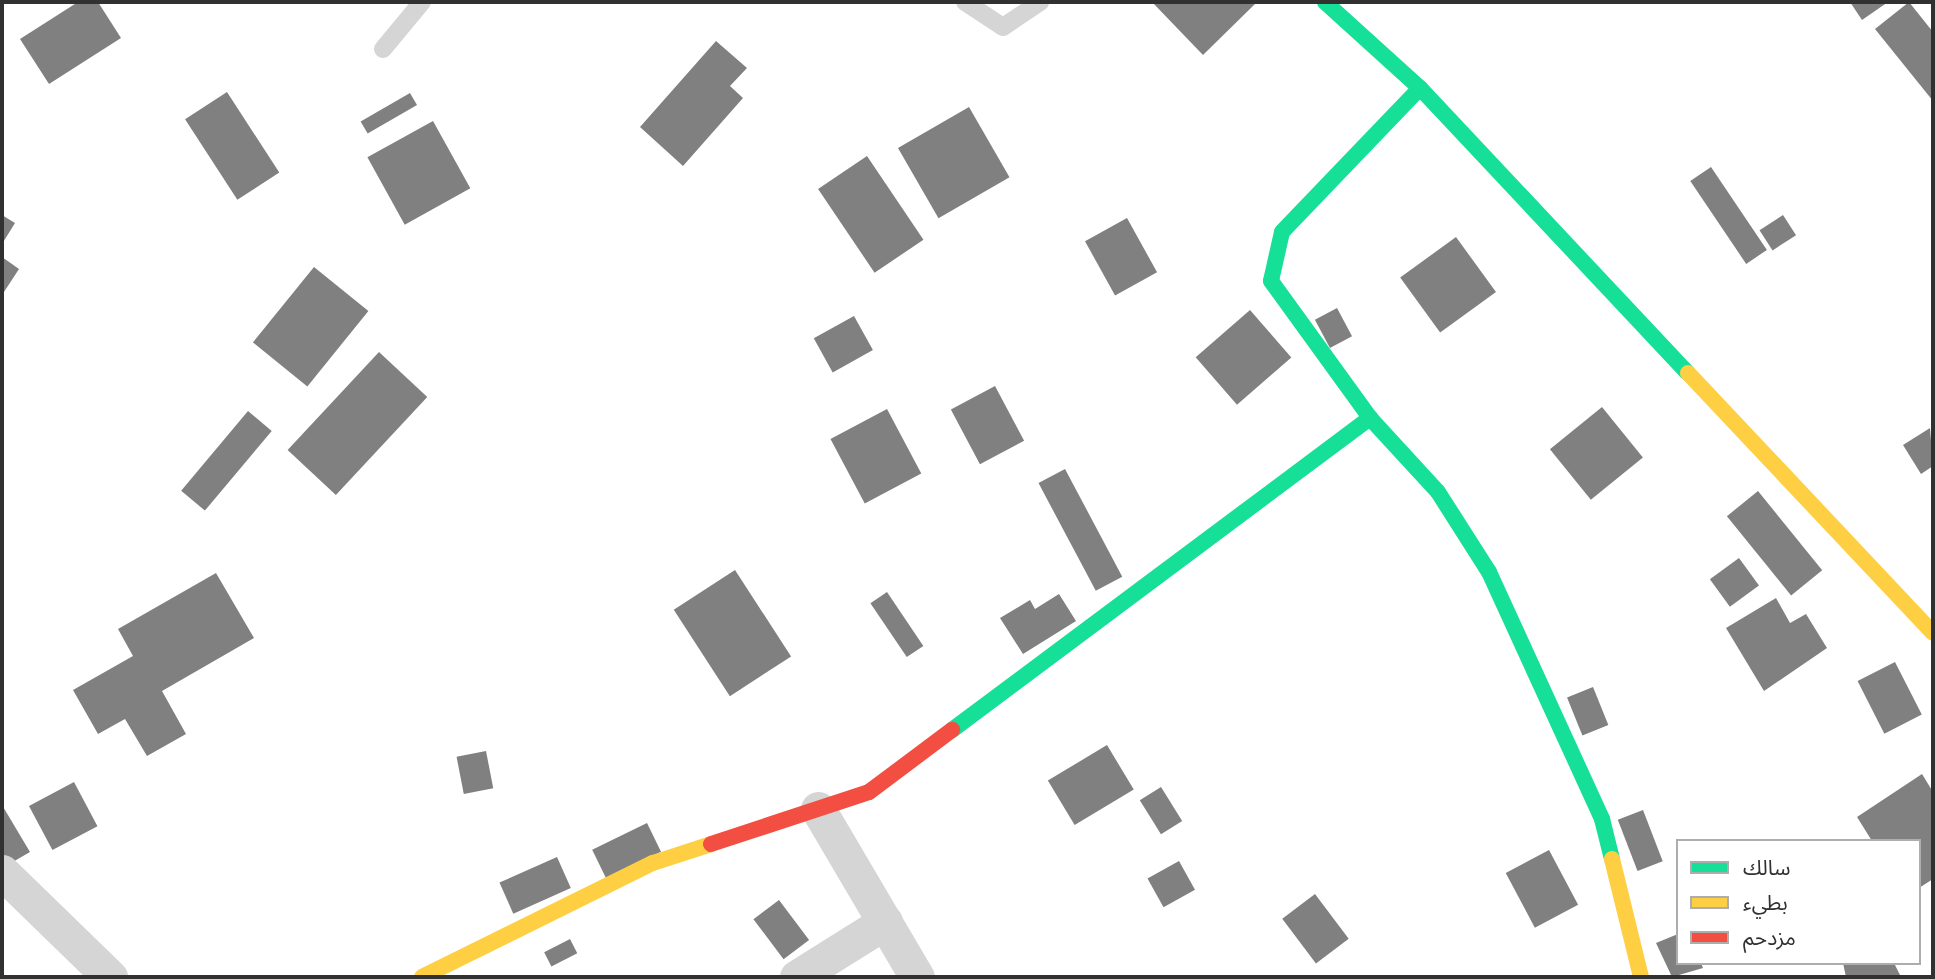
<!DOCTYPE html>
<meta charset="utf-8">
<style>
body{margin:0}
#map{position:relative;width:1935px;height:979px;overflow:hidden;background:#fff;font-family:"Archivo Narrow","Noto Sans Arabic",sans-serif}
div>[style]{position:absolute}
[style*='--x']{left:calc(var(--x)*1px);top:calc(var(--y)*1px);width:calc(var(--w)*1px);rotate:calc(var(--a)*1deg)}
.building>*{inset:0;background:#808080;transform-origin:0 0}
.lane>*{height:18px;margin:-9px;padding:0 9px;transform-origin:9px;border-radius:9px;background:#d5d5d5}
.street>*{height:35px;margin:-17.5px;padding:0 17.5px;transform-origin:17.5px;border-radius:17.5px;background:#d5d5d5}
.fast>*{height:16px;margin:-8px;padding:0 8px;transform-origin:8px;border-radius:8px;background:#16e098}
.slow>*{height:16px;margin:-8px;padding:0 8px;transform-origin:8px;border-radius:8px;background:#ffcf43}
.jam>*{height:16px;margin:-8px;padding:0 8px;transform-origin:8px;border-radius:8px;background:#f24e42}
span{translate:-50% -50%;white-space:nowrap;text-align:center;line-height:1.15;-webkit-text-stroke:7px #fff;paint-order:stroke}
.frame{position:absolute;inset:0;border:4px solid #313131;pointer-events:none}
.legend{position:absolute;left:1676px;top:839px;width:245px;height:126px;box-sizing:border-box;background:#fff;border:2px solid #adadad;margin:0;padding:9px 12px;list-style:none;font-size:21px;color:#313131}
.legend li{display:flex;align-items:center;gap:14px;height:35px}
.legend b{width:35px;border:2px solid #adadad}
</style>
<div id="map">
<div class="building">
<div style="clip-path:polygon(78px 2px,98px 2px,121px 38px,49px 84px,20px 39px)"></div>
<div style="clip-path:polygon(1152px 2px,1255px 2px,1256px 3px,1203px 55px)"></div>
<div style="clip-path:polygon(1850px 2px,1888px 2px,1862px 20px)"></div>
<div style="clip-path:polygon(1909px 2px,1933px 32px,1933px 101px,1875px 29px)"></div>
<div style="clip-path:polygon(716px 41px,747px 68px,730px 86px,743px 98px,683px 166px,640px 127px)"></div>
<div style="left:227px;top:92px;width:96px;height:50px;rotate:57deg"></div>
<div style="left:410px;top:93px;width:14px;height:57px;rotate:60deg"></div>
<div style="left:969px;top:107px;width:81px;height:82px;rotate:60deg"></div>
<div style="left:433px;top:121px;width:77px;height:75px;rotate:61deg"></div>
<div style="left:867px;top:156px;width:101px;height:59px;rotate:56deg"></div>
<div style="left:1711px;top:167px;width:100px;height:25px;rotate:56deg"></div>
<div style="clip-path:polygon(2px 215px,15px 223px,2px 244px)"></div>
<div style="left:1783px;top:215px;width:24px;height:28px;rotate:57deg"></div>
<div style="left:1127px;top:218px;width:62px;height:48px;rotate:61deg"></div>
<div style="left:1456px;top:237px;width:68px;height:69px;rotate:54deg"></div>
<div style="clip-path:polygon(2px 257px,19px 269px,2px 295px)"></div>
<div style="left:314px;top:267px;width:70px;height:97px;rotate:39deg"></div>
<div style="left:1337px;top:308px;width:32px;height:25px;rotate:62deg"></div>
<div style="left:1250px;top:310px;width:63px;height:72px;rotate:49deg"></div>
<div style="left:854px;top:316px;width:39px;height:46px;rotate:61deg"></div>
<div style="left:379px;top:352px;width:66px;height:134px;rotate:43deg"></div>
<div style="left:995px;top:386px;width:62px;height:50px;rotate:62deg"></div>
<div style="left:1602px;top:407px;width:65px;height:67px;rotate:51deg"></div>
<div style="left:887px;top:409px;width:73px;height:64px;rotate:62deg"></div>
<div style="left:248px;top:411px;width:31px;height:104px;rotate:40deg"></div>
<div style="clip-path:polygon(1930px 428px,1933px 466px,1921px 474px,1903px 445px)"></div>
<div style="left:1065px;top:469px;width:122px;height:30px;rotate:62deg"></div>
<div style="left:1758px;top:491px;width:102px;height:40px;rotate:51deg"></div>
<div style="left:1739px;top:558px;width:34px;height:36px;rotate:54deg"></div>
<div style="left:735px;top:570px;width:103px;height:73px;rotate:57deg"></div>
<div style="clip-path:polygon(216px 573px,254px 638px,162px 691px,186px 734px,147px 756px,125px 719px,98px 734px,73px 690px,133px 656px,118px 629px)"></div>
<div style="left:887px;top:592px;width:65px;height:20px;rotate:56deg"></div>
<div style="clip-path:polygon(1059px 594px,1076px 621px,1023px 654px,1000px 618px,1030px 600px,1035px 609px)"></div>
<div style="clip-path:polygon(1776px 598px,1790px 623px,1806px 614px,1827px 648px,1764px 691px,1726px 628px)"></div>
<div style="left:1895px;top:662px;width:59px;height:42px;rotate:63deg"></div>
<div style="left:1593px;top:687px;width:41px;height:28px;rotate:68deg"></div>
<div style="left:1107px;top:745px;width:52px;height:69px;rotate:59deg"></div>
<div style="left:486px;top:751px;width:38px;height:30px;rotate:79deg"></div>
<div style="clip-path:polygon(1922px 774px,1933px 792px,1933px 879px,1919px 888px,1919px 841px,1872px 841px,1857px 817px)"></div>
<div style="left:74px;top:782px;width:50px;height:51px;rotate:62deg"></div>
<div style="left:1161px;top:787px;width:40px;height:25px;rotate:58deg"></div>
<div style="clip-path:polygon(2px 805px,30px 852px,4px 867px,2px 863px)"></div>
<div style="left:1643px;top:810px;width:55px;height:27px;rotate:69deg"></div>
<div style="left:647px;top:823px;width:32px;height:61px;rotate:64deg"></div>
<div style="left:1549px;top:850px;width:62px;height:49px;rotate:62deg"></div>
<div style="left:557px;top:857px;width:34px;height:63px;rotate:66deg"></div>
<div style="left:1179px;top:861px;width:33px;height:36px;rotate:61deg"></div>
<div style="left:1315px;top:894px;width:56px;height:41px;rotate:53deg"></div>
<div style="left:779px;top:900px;width:50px;height:32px;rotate:53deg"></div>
<div style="clip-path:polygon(1678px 934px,1678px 963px,1701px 963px,1703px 968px,1672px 977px,1656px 943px)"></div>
<div style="left:570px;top:939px;width:16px;height:29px;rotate:63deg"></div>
<div style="clip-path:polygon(1843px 963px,1894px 963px,1901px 977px,1846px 977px)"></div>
</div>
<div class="lane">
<div style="--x:965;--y:2;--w:45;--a:33.3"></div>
<div style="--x:1003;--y:27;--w:45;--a:-34"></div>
<div style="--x:383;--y:49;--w:61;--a:-50.3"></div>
</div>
<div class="street">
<div style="--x:818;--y:809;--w:195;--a:59.5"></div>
<div style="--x:2;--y:872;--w:151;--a:44.2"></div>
<div style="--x:797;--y:977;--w:104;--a:-32"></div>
</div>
<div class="fast">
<div style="--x:1325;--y:2;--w:128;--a:42.2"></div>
<div style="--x:1420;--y:88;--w:391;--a:46.8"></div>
<div style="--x:1420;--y:88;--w:199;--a:133.8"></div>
<div style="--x:1282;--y:232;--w:50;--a:102.7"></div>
<div style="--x:1271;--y:281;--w:169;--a:54.1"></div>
<div style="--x:1370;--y:418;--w:100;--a:47.4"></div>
<div style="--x:1438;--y:492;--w:95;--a:57.5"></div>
<div style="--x:1489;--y:572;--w:272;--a:65.4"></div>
<div style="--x:1602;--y:819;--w:41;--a:76"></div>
<div style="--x:952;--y:730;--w:522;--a:-36.74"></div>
</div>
<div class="slow">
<div style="--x:1688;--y:373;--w:357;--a:46.7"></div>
<div style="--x:1612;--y:859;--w:122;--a:76.2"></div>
<div style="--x:422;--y:977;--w:258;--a:-26.3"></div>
<div style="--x:653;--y:863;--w:61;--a:-18.1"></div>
</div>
<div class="jam">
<div style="--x:711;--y:844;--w:166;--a:-18.2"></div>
<div style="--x:869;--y:792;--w:104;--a:-36.8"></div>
</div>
<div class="frame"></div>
<ul class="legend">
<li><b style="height:9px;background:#16e098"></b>سالك</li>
<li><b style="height:9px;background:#ffcf43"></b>بطيء</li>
<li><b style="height:9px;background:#f24e42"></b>مزدحم</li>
</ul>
</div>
